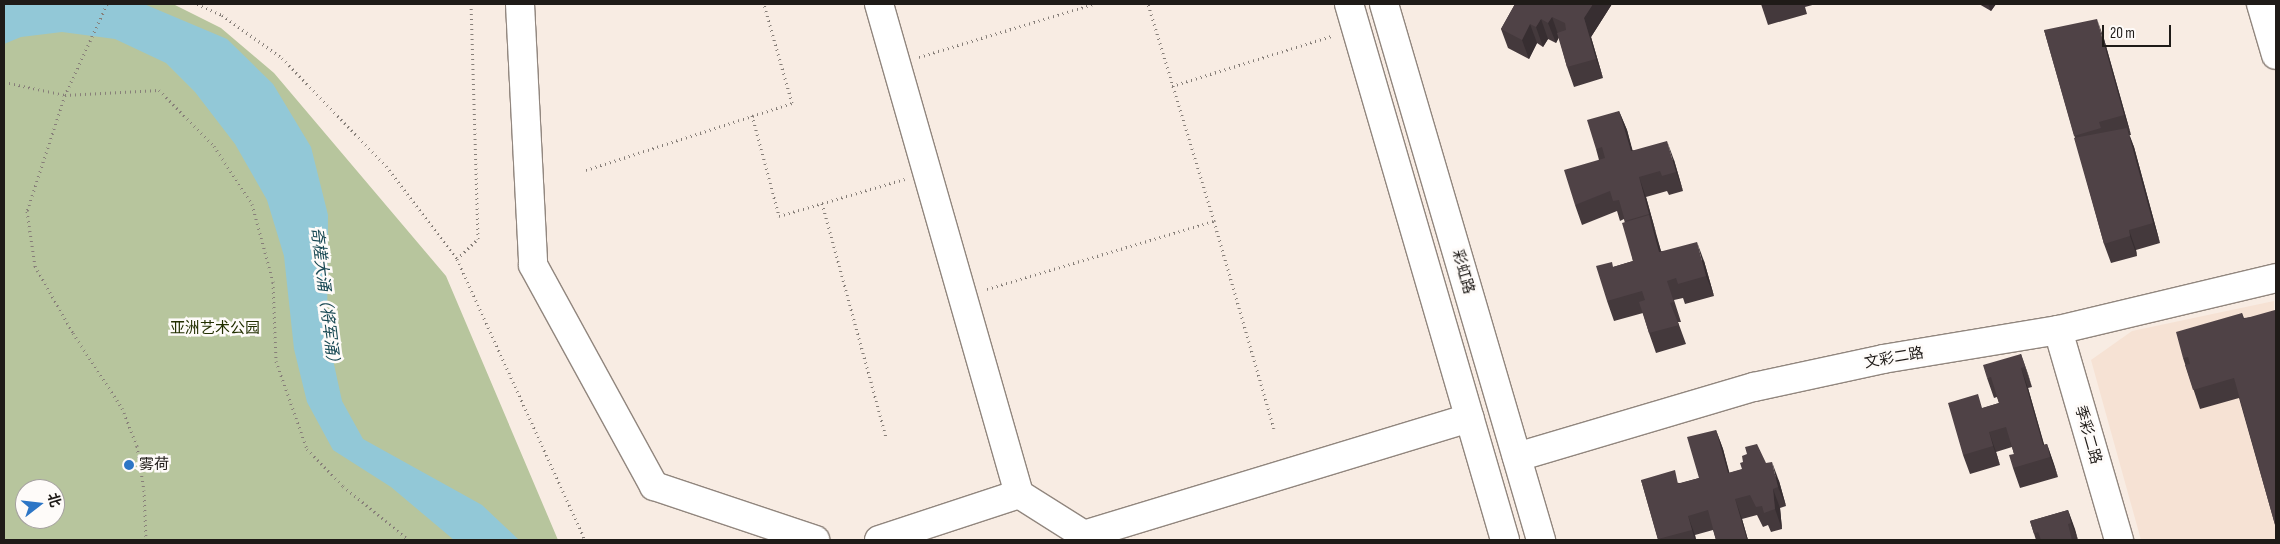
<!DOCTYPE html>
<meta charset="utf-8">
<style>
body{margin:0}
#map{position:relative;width:2280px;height:544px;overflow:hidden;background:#f8ece3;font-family:"Sofia Sans Condensed","Noto Sans SC",sans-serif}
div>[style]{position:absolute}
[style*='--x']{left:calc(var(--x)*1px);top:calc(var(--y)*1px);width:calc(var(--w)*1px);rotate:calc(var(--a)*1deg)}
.built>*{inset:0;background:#f6e2d4}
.green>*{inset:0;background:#b7c59d}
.water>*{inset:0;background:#92c8d7}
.path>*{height:3px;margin-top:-1.5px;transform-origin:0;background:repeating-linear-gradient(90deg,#877f79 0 1px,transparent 0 5px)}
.roads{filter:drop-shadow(1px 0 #91867e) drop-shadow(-1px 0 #91867e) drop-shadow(0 1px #91867e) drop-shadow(0 -1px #91867e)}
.minor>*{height:28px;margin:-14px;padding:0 14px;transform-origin:14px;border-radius:14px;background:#fff}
.wall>*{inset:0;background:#44393c}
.shaded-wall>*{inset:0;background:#372e31}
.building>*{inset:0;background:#4f4246}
.dots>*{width:14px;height:14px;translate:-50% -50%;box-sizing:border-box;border:2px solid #fefbf9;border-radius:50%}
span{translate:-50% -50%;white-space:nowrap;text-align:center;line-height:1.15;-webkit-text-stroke:5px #fefbf9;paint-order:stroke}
.street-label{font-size:15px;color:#1f1b18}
.park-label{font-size:15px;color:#222f00}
.poi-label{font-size:15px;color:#1f1b18}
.left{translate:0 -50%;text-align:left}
.water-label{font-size:16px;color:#194954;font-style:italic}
.frame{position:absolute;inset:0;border:5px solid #1f1b18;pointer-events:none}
.north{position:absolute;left:15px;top:479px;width:50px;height:50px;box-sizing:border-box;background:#fefbf9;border:1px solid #a5a19f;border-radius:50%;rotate:74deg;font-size:14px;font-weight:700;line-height:20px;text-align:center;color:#1f1b18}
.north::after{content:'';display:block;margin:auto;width:18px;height:22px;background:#2d76c6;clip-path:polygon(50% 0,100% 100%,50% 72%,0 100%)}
.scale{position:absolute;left:2102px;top:25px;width:69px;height:22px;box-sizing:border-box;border:2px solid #1f1b18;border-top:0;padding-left:6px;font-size:15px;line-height:18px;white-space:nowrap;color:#1f1b18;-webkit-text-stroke:4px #fefbf9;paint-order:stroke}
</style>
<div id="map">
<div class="built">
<div style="clip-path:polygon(2274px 301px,2276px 540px,2141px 540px,2091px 360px,2132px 331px)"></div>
</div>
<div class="green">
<div style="clip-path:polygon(evenodd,4px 4px,173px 4px,221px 28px,274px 73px,446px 276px,558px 540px,4px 540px,4px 4px,25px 489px,55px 489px,55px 519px,25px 519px,25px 489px)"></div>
</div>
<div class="water">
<div style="clip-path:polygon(4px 4px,144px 4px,227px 39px,273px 84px,311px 147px,328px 215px,327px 332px,342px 401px,363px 439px,482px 505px,519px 540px,454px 540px,391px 487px,333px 450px,307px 402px,294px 349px,284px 256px,267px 200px,235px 144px,195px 92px,166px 63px,115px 39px,62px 32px,21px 37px,4px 44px)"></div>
</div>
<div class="path">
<div style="--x:107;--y:4;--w:100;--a:114.8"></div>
<div style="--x:65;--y:95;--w:122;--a:108.1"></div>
<div style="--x:27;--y:211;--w:56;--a:81.7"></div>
<div style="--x:35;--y:266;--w:77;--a:60.4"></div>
<div style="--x:73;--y:333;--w:90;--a:56.8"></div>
<div style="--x:122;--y:408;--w:41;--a:68.5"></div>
<div style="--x:137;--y:446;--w:45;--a:81"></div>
<div style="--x:144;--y:490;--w:50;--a:87.7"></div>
<div style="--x:197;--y:4;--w:27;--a:24"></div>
<div style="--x:222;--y:15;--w:74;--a:35.6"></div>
<div style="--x:282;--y:58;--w:150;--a:46.1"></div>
<div style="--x:386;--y:166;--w:117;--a:52.6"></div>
<div style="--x:457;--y:259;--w:309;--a:65.5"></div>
<div style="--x:919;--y:57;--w:182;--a:-16.9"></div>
<div style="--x:4;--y:82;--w:62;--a:12"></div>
<div style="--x:65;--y:95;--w:94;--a:-3"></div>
<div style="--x:159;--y:90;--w:78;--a:45.5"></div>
<div style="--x:214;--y:146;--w:69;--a:56.8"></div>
<div style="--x:252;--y:204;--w:81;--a:74.9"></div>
<div style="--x:273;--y:282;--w:79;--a:87.8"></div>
<div style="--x:276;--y:361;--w:93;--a:70.6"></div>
<div style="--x:307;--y:449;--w:52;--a:45.8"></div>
<div style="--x:343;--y:486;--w:85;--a:39.3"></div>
<div style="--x:1172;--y:86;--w:168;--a:-17.4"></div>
<div style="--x:752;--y:115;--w:105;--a:75"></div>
<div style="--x:779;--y:216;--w:131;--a:-16.4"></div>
<div style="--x:586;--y:170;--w:217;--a:-18"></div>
<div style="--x:792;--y:103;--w:103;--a:-105.8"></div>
<div style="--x:822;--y:203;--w:243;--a:74.7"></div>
<div style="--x:1214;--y:221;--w:216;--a:73.9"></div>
<div style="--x:457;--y:259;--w:29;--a:-44"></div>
<div style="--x:478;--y:239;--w:235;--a:-91.7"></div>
<div style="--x:987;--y:289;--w:237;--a:-16.7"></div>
<div style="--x:1214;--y:221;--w:227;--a:-106.9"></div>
</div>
<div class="roads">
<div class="minor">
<div style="--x:520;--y:4;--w:261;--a:87.1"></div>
<div style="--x:533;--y:265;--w:252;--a:61.3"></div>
<div style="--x:654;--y:486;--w:170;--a:18.5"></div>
<div style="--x:879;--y:4;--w:510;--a:74.05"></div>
<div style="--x:1349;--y:4;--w:558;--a:73.77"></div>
<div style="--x:1384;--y:4;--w:559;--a:73.67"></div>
<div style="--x:2261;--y:4;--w:53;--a:73.6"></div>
<div style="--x:2058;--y:330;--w:219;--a:73.8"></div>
<div style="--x:1517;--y:457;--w:247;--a:-16.5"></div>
<div style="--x:1754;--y:387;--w:132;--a:-12.2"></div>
<div style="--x:1883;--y:359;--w:177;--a:-9.4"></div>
<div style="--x:2058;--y:330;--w:224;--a:-13.4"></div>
<div style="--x:879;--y:540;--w:147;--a:-18.2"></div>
<div style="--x:1019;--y:494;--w:77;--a:32.2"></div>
<div style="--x:1084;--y:535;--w:403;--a:-16.9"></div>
</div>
</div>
<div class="wall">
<div style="clip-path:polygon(1515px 4px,1612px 4px,1591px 37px,1603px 78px,1574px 87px,1567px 67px,1559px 37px,1556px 43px,1548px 39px,1543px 47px,1537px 43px,1529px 59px,1508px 48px,1501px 29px)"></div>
<div style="clip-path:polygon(1761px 4px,1816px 4px,1805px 7px,1807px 14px,1768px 25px)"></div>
<div style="clip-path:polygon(1979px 4px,1996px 4px,1991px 11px)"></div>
<div style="clip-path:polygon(2044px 30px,2104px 39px,2131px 135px,2129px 135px,2134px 147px,2160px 243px,2136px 250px,2137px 256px,2111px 263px,2104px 244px,2075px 138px)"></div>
<div style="clip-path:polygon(1619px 111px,1627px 130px,1632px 150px,1674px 160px,1683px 191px,1669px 195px,1667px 191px,1646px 197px,1661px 251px,1704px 261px,1714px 296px,1685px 304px,1683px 298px,1674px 300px,1681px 322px,1678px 322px,1686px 344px,1656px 353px,1649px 333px,1643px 313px,1614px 321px,1607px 301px,1613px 267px,1633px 261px,1624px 219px,1620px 221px,1617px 211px,1582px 225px,1575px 205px,1599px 160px,1596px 149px)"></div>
<div style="clip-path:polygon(2242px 313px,2244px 318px,2276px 314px,2276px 528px,2239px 398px,2200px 409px,2183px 358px)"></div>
<div style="clip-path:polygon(2021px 354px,2032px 387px,2028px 388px,2044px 445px,2047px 444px,2058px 477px,2020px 488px,2013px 468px,2014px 454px,2012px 447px,1996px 452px,2000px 465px,1970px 474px,1963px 455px,1983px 408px,1999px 403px,1997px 397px,1994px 398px,1987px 378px)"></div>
<div style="clip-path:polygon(1716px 430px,1723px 449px,1729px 473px,1766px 463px,1779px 481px,1786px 506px,1780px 508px,1782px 529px,1771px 532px,1768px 525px,1763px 527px,1757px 515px,1742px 519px,1748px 540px,1716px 540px,1713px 530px,1695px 535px,1696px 540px,1658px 540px,1641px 480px,1680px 483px,1699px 478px)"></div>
<div style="clip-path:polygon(2068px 510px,2078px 540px,2036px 540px,2030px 521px)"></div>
</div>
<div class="shaded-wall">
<div style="clip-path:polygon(1593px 4px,1612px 4px,1591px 37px,1603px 78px,1596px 59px,1584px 18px)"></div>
<div style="clip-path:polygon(1988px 4px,1996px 4px,1991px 11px)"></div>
<div style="clip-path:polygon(1552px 17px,1559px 37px,1556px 43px,1548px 23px)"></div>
<div style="clip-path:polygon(1541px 19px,1548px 39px,1543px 47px,1536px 27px)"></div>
<div style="clip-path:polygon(2097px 19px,2104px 39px,2131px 135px,2124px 115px)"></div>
<div style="clip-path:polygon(1530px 24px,1537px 43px,1529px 59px,1522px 40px)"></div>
<div style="clip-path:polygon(1619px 111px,1627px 130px,1638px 170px,1631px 151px)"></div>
<div style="clip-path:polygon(2127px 128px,2134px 147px,2160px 243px,2153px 223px)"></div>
<div style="clip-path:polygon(1667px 141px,1674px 160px,1683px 191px,1676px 172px)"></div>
<div style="clip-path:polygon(1639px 177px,1646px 197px,1656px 233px,1649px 214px)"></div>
<div style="clip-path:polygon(1649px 215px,1656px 235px,1667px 271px,1659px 252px)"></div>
<div style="clip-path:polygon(2129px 230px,2136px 250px,2137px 256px,2130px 236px)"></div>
<div style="clip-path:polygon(1697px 242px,1704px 261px,1714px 296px,1706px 276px)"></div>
<div style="clip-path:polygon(2021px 354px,2028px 374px,2032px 387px,2025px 367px)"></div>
<div style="clip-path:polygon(2021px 368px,2028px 388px,2048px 458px,2043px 445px)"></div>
<div style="clip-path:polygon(1716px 430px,1723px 449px,1735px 493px,1728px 473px)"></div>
<div style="clip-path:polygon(1989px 432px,1996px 452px,2000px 465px,1993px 446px)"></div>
<div style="clip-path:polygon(2047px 444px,2054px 464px,2058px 477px,2050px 457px)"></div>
<div style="clip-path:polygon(1772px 462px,1779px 481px,1786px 506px,1778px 487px)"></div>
<div style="clip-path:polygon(1773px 489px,1780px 508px,1782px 529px,1775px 509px)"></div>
<div style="clip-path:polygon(1735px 499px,1742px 519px,1748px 540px,1747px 540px)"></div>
<div style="clip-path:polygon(2068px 510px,2075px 529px,2078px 540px,2071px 523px)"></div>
<div style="clip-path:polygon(1688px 516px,1695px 535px,1696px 540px,1695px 540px,1692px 530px)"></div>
</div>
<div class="building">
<div style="clip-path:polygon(1515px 4px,1593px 4px,1584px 18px,1596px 59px,1567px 67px,1557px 33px,1566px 30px,1565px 23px,1552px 17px,1548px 23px,1541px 19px,1536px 27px,1530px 24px,1522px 40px,1501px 29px)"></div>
<div style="clip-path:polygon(2097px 19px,2124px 115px,2099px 122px,2101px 128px,2074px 136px,2044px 30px)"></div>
<div style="clip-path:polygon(1619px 111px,1631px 151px,1667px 141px,1676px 172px,1662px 176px,1660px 171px,1639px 177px,1649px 214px,1625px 221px,1619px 200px,1613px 201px,1610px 191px,1575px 205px,1564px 170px,1605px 158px,1602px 147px,1596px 149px,1587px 120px)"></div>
<div style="clip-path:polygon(2127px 128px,2153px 223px,2129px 230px,2130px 236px,2104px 244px,2074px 138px)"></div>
<div style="clip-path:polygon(1649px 215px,1659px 252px,1697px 242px,1706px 276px,1678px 284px,1676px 278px,1667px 281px,1674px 302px,1670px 303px,1679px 325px,1649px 333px,1639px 302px,1645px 300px,1642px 291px,1607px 301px,1596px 266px,1612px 262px,1613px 267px,1633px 261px,1622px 223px)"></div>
<div style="clip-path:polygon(2275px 310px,2276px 315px,2276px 524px,2275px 525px,2234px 378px,2193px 390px,2185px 365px,2190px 364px,2188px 357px,2183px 358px,2176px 332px,2242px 313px,2243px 319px)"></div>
<div style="clip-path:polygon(2021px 354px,2025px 367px,2021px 368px,2043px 445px,2047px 444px,2050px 457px,2013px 468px,2009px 455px,2014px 454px,2006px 427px,1989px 432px,1993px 446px,1963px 455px,1948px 403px,1978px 394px,1982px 408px,1999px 403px,1991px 377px,1987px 378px,1983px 365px)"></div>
<div style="clip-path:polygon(1716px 430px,1728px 473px,1742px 469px,1740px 463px,1743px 462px,1742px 456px,1747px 454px,1745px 447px,1757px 444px,1766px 463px,1772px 462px,1778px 487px,1773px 489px,1775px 509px,1764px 513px,1762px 506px,1756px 507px,1750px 495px,1735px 499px,1747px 540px,1716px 540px,1708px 510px,1688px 516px,1692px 530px,1658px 539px,1641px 480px,1675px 470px,1678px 484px,1699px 478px,1687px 437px)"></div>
<div style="clip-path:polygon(2068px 510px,2071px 523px,2068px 524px,2072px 540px,2041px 540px,2038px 532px,2034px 534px,2030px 521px)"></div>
</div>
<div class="dots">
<div style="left:129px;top:465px;background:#2d76c6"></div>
</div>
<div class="street-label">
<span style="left:1463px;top:272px;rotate:74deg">彩虹路</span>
<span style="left:1894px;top:358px;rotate:-10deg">文彩二路</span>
<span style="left:2088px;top:435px;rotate:74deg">季彩二路</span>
</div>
<div class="park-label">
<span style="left:215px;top:329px">亚洲艺术公园</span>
</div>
<div class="poi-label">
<span class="left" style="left:139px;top:465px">雾荷</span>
</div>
<div class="water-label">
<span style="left:324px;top:299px;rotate:83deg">奇槎大涌（将军涌）</span>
</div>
<div class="frame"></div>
<div class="north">北</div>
<div class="scale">20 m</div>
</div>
